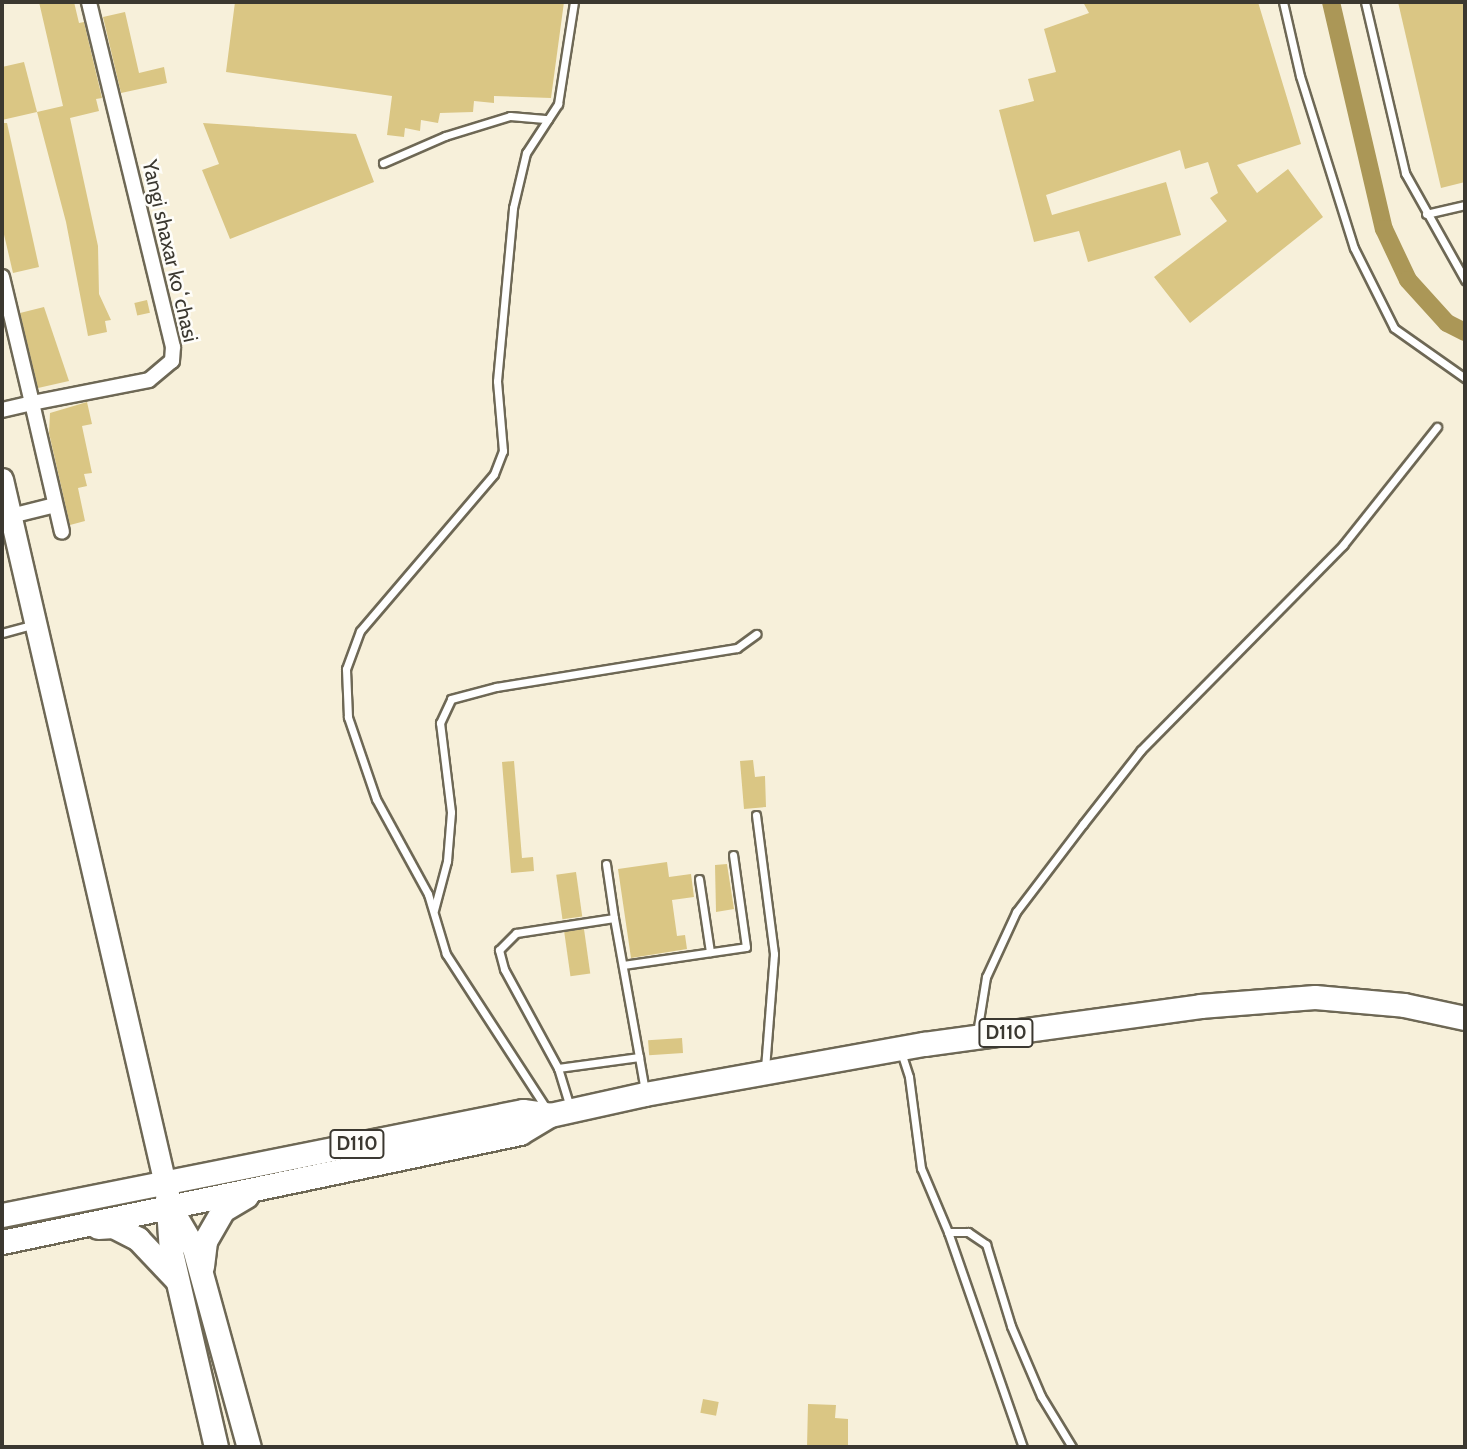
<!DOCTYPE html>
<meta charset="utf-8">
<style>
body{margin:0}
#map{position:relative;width:1467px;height:1449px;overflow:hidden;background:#f7f0da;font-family:Cabin,sans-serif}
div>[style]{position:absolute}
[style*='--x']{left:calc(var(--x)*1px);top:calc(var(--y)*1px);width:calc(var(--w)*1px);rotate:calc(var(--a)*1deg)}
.canal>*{height:18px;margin:-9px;padding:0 9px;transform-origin:9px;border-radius:9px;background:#ab9757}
.building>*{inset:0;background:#dac684;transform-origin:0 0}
.roads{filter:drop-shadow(2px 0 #6e6855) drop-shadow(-2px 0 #6e6855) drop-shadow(0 2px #6e6855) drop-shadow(0 -2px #6e6855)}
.service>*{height:7px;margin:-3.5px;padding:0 3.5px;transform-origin:3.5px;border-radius:3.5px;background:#fff}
.minor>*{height:14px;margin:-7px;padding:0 7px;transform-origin:7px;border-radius:7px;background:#fff}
.secondary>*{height:21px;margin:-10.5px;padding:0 10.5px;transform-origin:10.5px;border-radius:10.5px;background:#fff}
.primary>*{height:23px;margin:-11.5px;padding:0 11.5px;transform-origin:11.5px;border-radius:11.5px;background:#fff}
span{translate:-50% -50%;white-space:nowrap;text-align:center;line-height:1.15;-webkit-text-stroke:5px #fefdf9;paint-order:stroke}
.shield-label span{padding:2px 5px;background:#fefdf9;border:2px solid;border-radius:5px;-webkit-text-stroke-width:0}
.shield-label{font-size:19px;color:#3b3830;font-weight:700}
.street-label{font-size:21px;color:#3b3830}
.frame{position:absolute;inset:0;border:4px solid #3b3830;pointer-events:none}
</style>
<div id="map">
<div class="canal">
<div style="--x:1331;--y:2;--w:233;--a:76.9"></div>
<div style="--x:1384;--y:229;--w:56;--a:64.8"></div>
<div style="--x:1408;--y:280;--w:58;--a:47.8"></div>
<div style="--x:1447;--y:323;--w:20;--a:27"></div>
</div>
<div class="building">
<div style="clip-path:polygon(39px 2px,74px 2px,79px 23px,84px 22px,102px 98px,96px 99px,99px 111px,70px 118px,98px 246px,99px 294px,111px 320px,105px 321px,107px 332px,88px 336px,66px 222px,37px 112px,63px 106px)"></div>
<div style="clip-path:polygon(235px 2px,564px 2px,551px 98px,494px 96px,494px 103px,474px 101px,473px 112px,440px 113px,438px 123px,421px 120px,420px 131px,405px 128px,404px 137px,387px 135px,392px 96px,226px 72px)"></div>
<div style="clip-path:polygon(1083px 2px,1258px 2px,1301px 144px,1237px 165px,1257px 193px,1288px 169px,1323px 217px,1190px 323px,1154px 277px,1227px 221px,1210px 198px,1218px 193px,1208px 162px,1185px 169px,1180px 150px,1046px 195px,1052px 215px,1166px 182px,1181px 235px,1088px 262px,1079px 231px,1034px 242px,999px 110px,1034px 101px,1028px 79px,1056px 72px,1044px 29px,1089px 13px)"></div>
<div style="clip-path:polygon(1398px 2px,1465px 2px,1465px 182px,1441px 188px)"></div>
<div style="clip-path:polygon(125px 12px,139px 73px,164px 67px,167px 83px,121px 93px,103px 17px)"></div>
<div style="clip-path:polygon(24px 62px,37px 112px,2px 120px,2px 67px)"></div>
<div style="clip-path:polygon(2px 123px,7px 123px,39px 267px,13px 273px,2px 226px)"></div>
<div style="clip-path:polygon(203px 123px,356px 134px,374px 182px,230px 239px,202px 170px,219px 164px)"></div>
<div style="left:147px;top:300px;width:13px;height:13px;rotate:77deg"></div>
<div style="clip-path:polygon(44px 307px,69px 381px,38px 388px,20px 313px)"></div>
<div style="clip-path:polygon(87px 402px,92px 424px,82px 426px,92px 473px,84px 474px,87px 486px,78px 488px,85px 521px,70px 525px,49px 433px,50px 413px)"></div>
<div style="clip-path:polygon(753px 760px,755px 777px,765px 776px,766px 807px,744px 809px,740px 761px)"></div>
<div style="clip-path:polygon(514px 761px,522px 858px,533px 857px,534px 871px,511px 873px,502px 762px)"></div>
<div style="clip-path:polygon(667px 862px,669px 877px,691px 874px,694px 897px,672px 900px,677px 936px,685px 935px,687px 949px,631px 958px,618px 869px)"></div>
<div style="clip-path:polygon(727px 864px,734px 909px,716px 912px,715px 865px)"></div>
<div style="left:576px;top:872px;width:45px;height:20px;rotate:82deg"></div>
<div style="left:584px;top:929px;width:45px;height:20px;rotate:82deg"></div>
<div style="left:682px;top:1038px;width:15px;height:34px;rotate:86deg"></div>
<div style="left:703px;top:1399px;width:16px;height:14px;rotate:11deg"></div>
<div style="clip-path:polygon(808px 1404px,836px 1405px,835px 1418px,848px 1419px,848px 1445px,807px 1447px)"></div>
</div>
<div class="roads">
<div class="service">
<div style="--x:1283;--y:2;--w:76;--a:77.1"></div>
<div style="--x:1300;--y:76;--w:180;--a:72.6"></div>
<div style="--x:1354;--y:248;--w:89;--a:63.4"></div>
<div style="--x:1394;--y:328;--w:87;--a:35.2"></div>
<div style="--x:1365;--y:2;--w:176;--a:76.8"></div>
<div style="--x:1405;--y:173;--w:123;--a:60.7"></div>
<div style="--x:383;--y:163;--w:68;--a:-23.5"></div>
<div style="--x:445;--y:136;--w:68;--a:-17.1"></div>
<div style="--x:510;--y:116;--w:38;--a:5"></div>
<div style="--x:1426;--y:214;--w:40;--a:-13"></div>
<div style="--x:2;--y:633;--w:31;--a:-15"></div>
<div style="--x:756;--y:815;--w:140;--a:82.6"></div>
<div style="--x:774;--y:954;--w:115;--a:94.5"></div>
<div style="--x:606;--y:864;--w:55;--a:81.6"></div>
<div style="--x:699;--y:879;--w:74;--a:81.4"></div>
<div style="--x:434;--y:910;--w:51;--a:-75.1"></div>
<div style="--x:447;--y:861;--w:49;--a:-85.3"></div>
<div style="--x:451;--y:812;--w:90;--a:-97"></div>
<div style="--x:440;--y:723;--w:26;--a:-65"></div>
<div style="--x:451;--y:699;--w:47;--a:-14.9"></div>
<div style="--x:496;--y:687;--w:244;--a:-9.2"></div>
<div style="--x:737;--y:648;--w:24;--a:-36"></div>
<div style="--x:623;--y:965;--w:124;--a:-8.3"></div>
<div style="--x:746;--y:947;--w:93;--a:-98"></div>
<div style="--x:977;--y:1033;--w:57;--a:-80.9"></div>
<div style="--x:986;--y:977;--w:72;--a:-65.2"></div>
<div style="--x:1016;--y:912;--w:111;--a:-52.7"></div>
<div style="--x:1083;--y:824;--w:94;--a:-51.9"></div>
<div style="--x:1141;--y:750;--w:288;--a:-45.4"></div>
<div style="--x:1343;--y:545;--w:151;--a:-51.5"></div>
<div style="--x:901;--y:1052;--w:26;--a:72"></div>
<div style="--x:909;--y:1077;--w:92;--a:82.5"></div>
<div style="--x:921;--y:1168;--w:69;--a:67.1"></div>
<div style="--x:948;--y:1232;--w:228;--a:70.8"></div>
<div style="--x:639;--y:1057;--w:141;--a:-100.2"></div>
<div style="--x:614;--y:918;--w:99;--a:171.3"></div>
<div style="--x:516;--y:933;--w:24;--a:135"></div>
<div style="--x:499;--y:950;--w:20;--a:75"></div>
<div style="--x:504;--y:969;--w:113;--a:61.4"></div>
<div style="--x:558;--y:1068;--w:82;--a:-7.7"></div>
<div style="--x:639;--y:1057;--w:34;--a:80"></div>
<div style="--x:558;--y:1068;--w:41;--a:72.9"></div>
<div style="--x:546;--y:1108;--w:184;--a:-123"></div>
<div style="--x:446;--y:954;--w:63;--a:-106.7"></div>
<div style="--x:428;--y:894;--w:108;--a:-118.7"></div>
<div style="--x:376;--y:799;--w:87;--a:-108.9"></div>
<div style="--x:348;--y:717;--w:48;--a:-92.4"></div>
<div style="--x:346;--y:669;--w:40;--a:-69.8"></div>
<div style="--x:360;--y:631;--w:206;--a:-49.5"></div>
<div style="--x:494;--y:474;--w:25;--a:-69"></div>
<div style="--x:503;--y:451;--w:70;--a:-94.9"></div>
<div style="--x:497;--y:381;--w:174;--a:-84.7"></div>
<div style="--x:513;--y:208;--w:57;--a:-76.7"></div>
<div style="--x:526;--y:153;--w:59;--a:-56.9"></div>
<div style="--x:558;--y:104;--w:103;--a:-81.1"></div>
<div style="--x:948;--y:1232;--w:20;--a:0"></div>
<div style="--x:968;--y:1232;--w:22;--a:34"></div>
<div style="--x:986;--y:1244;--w:86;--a:73"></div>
<div style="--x:1011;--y:1326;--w:76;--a:66.8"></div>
<div style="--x:1041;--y:1396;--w:60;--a:58.7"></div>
</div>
<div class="minor">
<div style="--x:2;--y:277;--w:130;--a:76.6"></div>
<div style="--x:32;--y:403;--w:119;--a:-11.1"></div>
<div style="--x:149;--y:380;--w:30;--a:-40"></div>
<div style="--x:172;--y:361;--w:14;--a:-86"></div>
<div style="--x:173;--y:347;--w:355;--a:-103.7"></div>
<div style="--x:2;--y:410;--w:31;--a:-13"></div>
<div style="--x:32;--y:403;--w:132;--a:76.9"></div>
<div style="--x:11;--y:516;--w:45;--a:-14"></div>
</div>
<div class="secondary">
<div style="--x:2;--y:479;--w:724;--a:76.98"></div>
</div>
<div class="primary">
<div style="--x:167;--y:1193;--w:59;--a:86.1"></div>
<div style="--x:171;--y:1252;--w:200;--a:77"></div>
<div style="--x:171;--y:1209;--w:45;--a:59.5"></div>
<div style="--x:194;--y:1248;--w:206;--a:74.6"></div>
<div style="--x:2;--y:1215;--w:531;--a:-11.29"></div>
<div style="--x:523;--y:1111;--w:27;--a:8"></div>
<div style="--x:98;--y:1227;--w:15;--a:-4"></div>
<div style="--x:113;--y:1226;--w:28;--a:27"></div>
<div style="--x:138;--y:1239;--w:52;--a:46.5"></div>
<div style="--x:2;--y:1242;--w:529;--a:-11.88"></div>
<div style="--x:520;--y:1133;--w:35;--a:-31"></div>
<div style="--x:550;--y:1115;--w:97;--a:-12.5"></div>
<div style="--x:645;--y:1094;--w:283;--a:-10.2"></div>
<div style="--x:924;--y:1044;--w:279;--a:-7.8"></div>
<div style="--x:1200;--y:1006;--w:115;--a:-4.5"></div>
<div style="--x:1315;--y:997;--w:89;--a:5.1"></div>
<div style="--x:1404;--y:1005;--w:62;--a:12"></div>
<div style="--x:202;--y:1266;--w:25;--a:-83"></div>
<div style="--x:205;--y:1241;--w:36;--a:-60"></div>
<div style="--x:223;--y:1210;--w:27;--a:-31"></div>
</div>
</div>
<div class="shield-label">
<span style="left:1006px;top:1033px">D110</span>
<span style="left:357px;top:1144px">D110</span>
</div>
<div class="street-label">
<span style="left:170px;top:251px;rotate:77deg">Yangi shaxar koʻchasi</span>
</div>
<div class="frame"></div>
</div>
